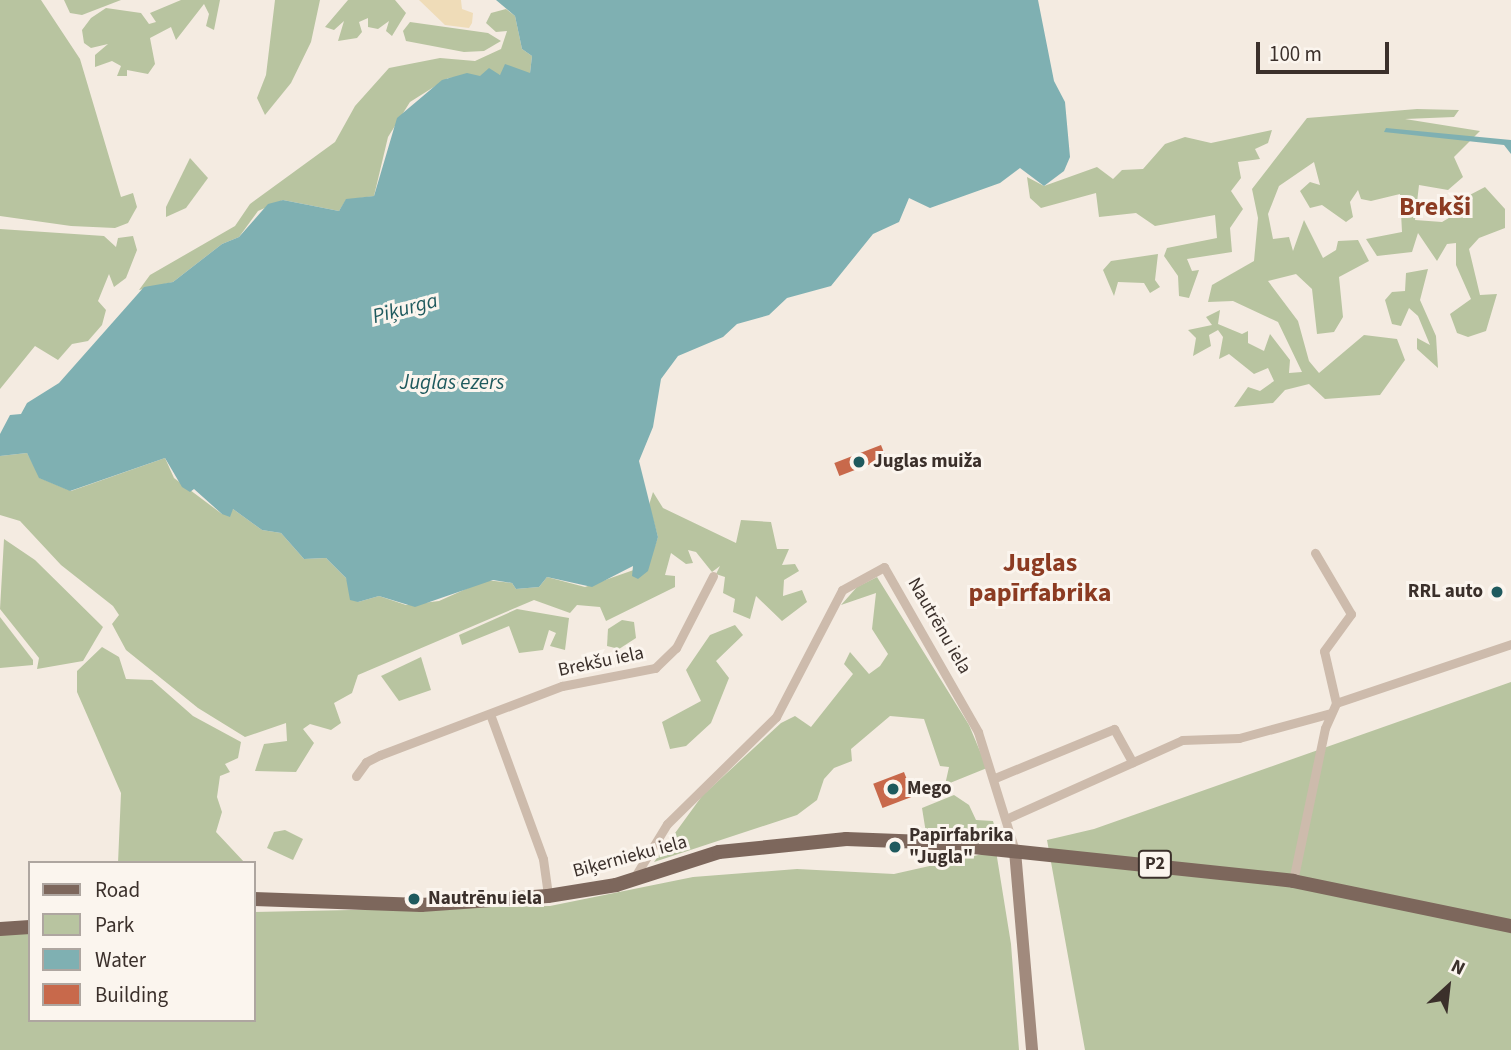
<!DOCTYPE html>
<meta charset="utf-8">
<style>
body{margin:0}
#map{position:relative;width:1511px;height:1050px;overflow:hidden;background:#f4ebe1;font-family:"Source Sans 3",sans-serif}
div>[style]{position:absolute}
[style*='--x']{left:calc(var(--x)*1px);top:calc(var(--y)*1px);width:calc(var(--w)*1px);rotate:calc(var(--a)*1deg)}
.green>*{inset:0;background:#b8c4a0}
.sand>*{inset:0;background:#efdcb8}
.water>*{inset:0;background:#7fb0b2}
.building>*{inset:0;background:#c8694b;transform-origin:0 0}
.street>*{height:9px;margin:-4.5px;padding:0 4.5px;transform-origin:4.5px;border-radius:4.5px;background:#cdbbac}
.secondary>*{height:12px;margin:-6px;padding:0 6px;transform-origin:6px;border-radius:6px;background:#a18a7d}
.primary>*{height:14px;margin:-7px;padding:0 7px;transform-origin:7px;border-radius:7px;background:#7d675c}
.dots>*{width:19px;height:19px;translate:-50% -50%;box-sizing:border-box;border:4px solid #fbf5ee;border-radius:50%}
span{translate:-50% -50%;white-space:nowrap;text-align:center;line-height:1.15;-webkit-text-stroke:6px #fbf5ee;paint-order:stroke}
.shield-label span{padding:2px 5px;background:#fbf5ee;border:2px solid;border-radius:5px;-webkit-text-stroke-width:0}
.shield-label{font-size:18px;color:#3b302b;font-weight:700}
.poi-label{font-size:19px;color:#3b302b;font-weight:700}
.left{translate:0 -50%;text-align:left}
.right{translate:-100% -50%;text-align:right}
.street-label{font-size:19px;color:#3b302b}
.water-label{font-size:21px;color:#1f5a5e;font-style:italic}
.district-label{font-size:26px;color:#8c3b22;font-weight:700}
.legend{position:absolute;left:28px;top:861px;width:228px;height:161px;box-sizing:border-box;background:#fbf5ee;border:2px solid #aea6a0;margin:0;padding:9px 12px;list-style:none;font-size:21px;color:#3b302b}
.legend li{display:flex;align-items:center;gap:14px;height:35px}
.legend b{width:35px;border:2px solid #aea6a0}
.north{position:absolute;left:1413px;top:952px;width:70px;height:70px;-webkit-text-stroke:5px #fbf5ee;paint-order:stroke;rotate:27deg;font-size:19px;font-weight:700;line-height:28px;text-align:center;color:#3b302b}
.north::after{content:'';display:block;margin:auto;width:24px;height:32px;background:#3b302b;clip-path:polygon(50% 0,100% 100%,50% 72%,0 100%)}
.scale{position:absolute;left:1256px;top:42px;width:133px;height:32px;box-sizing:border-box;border:4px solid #3b302b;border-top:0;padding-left:9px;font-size:21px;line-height:24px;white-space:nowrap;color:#3b302b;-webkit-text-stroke:5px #fbf5ee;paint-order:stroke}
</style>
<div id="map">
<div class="green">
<div style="clip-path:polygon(0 0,41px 0,80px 59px,121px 197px,133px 193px,137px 207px,128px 223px,115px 228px,71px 226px,0 216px)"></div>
<div style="clip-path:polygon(64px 0,121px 0,82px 15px,70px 13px)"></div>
<div style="clip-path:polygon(181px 0,220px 0,214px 30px,206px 26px,209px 14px,204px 4px,176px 40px,171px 27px,150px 38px,155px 64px,148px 74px,127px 70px,127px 76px,117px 76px,121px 66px,112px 61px,95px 67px,95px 55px,108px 44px,91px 48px,84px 43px,82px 30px,91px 18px,106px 8px,141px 13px,149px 24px,156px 22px,150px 13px)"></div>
<div style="clip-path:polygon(275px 0,320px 0,311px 42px,291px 83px,265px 115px,257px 98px,266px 75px)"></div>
<div style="clip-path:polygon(348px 0,395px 0,406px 13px,392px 36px,386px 31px,389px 21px,378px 29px,368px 27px,368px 18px,359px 22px,362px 32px,357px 38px,338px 41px,344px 21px,334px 30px,325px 27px)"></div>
<div style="clip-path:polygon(506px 9px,515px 16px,522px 49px,532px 56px,530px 73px,448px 78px,410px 102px,388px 137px,374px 196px,346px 200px,339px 211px,283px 200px,258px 211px,239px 237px,222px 244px,173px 282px,139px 290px,150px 275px,235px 226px,250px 204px,335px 142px,355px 106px,389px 68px,440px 58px,475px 61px,501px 49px,507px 31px,496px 32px,486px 23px,491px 13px)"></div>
<div style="clip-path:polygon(410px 22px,488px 33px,501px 41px,484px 51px,464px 52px,406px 41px,403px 31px)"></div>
<div style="clip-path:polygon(1417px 109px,1459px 110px,1454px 117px,1405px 119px,1480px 131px,1454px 157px,1463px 177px,1448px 190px,1419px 185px,1415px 220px,1442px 222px,1459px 212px,1462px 199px,1485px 187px,1505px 209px,1505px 228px,1479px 238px,1469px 249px,1480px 295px,1497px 294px,1486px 331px,1468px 337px,1457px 333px,1450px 314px,1471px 299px,1456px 265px,1456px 243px,1447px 244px,1437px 261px,1418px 233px,1412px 252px,1377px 256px,1366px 239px,1402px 232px,1400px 194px,1371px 201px,1361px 199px,1358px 190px,1350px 202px,1353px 217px,1346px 222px,1322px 205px,1310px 208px,1300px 191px,1310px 182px,1320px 185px,1314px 162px,1279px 186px,1268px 214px,1273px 239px,1289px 237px,1293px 251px,1304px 220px,1323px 258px,1336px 250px,1338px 241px,1358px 240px,1369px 261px,1339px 277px,1343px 317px,1334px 332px,1317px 334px,1312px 289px,1296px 274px,1268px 281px,1298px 321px,1309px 361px,1319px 373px,1364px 335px,1397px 339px,1405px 360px,1380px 395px,1325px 399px,1309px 384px,1285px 390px,1273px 403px,1234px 407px,1248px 387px,1260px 391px,1274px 381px,1268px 368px,1254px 374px,1229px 354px,1219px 359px,1223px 337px,1218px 330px,1209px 335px,1211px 346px,1193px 356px,1196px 338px,1188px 330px,1212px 325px,1206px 317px,1220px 310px,1218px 324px,1242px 334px,1248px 331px,1248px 343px,1264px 351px,1270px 334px,1290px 360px,1289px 373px,1302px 372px,1278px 322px,1233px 301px,1208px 302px,1212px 285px,1254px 261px,1258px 218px,1252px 189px,1307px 118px)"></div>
<div style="clip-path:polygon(1272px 130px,1268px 143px,1255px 149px,1260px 159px,1238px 162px,1241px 178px,1231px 191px,1243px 209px,1230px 228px,1232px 252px,1187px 259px,1192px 271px,1199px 270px,1189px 298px,1179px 296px,1178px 276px,1164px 256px,1167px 248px,1217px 238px,1215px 215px,1155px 226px,1136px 213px,1099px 217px,1096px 193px,1041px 208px,1030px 198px,1027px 177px,1044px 186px,1097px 167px,1113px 179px,1122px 170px,1143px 169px,1165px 144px,1185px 137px,1211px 143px)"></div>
<div style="clip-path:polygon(190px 158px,208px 178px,186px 208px,166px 217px,166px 207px)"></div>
<div style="clip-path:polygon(0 229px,104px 236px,116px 247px,118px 238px,133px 236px,137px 250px,126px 278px,114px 287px,109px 274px,98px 301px,106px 310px,102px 325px,88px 341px,72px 344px,58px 360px,35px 346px,0 389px)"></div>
<div style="clip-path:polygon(1158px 254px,1155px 280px,1160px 287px,1150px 293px,1144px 283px,1118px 282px,1114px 296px,1103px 270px,1111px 261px)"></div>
<div style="clip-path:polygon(1428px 269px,1420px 300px,1436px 336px,1438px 368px,1417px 349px,1417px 338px,1430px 345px,1418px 316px,1409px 308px,1401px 326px,1392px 324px,1385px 300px,1392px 292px,1405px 291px,1406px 273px)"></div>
<div style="clip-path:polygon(27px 453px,40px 478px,71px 491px,165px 458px,174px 478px,222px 514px,233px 509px,262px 530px,281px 533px,304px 559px,326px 558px,346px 578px,358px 602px,379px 596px,406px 605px,439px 601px,486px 580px,512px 583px,516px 589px,539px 587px,547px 577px,585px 587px,648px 565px,658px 537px,649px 505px,653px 492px,663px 508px,736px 543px,741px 520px,771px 522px,777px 549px,789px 549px,782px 565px,795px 564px,799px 571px,784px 580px,783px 596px,802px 590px,807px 602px,782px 621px,756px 596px,750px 619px,733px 612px,735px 599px,723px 593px,725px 577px,716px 574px,720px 566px,712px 572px,696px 552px,688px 550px,693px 563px,686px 564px,671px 553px,665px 575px,675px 576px,675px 587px,606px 621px,600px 607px,577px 605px,570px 613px,534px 600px,358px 675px,352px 693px,334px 703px,341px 723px,331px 730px,310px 724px,303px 729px,314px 743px,296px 772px,255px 771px,264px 744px,287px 741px,286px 723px,245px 737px,198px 708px,126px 650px,112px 624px,119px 615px,113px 606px,61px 565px,20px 521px,0 515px,0 456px)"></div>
<div style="clip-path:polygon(4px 539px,35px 560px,103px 627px,83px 661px,37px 669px,39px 658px,0 609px)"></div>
<div style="clip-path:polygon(877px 577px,969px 725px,987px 768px,945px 785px,949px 767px,940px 766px,924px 719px,890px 716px,851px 749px,852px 761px,834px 768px,824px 779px,817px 800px,797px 815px,654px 862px,702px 796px,781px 723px,795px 716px,811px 727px,853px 674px,844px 664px,850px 652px,869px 674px,880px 666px,888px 654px,872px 629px,876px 593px,841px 605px,857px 587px)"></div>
<div style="clip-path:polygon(517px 609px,569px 618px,565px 650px,550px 646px,556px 633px,549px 630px,543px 650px,519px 653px,509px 626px,462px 645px,459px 635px)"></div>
<div style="clip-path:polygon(0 617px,33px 660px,33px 665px,0 668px)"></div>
<div style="clip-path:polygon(622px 620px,634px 622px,636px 638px,619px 649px,607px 646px,608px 629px)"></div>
<div style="clip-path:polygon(735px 625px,743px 635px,716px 661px,729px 678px,711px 723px,686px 746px,670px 749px,662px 722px,701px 701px,686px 670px,710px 635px)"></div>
<div style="clip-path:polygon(102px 647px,119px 657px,126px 679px,152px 680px,193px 716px,241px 742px,238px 758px,225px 764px,230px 772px,220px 776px,217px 797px,222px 812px,216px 832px,245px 863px,118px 863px,121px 793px,77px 692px,77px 671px)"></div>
<div style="clip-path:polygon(421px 657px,431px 690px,399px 701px,381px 676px)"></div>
<div style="clip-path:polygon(1511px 682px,1511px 1050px,1085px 1050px,1047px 840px,1094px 829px)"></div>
<div style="clip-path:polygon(954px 795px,969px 805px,976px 820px,993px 821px,998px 840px,926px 833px,922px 808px)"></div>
<div style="clip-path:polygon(285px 830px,303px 839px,293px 860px,267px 848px,274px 832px)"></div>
<div style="clip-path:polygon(996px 851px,1011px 944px,1019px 1050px,0 1050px,0 933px,30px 932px,30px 1020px,254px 1020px,254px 912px,550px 906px,693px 877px,797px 869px,894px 874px)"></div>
</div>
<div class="sand">
<div style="clip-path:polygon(419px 0,461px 0,462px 9px,473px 13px,472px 23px,469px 28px,445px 25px)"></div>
</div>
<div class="water">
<div style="clip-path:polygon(496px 0,1038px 0,1054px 81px,1065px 102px,1070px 157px,1064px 171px,1044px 186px,1020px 168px,1000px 183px,930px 208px,909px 198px,899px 222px,873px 234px,831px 286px,787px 298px,769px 315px,737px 324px,723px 337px,678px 356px,661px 379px,653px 427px,639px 461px,658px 537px,648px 571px,638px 579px,632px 576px,633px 566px,592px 587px,547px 577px,539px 587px,516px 589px,512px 583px,493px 580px,415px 607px,379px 596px,358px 602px,350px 600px,346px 578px,326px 558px,304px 559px,281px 533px,262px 530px,233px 509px,230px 517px,222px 514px,194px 489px,190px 492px,182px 487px,165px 458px,70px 491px,39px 478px,27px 453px,0 456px,0 434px,10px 415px,21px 414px,27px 403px,59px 383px,144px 287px,173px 282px,222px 244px,239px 237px,268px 204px,283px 200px,339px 211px,346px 199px,374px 196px,397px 118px,442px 80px,467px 73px,480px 76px,489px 68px,500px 75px,505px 64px,530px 73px,532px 56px,522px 49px,515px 16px)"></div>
<div style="clip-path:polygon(1386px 128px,1511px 140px,1511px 154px,1504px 145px,1384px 132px)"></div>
</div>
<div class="building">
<div style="left:881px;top:445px;width:14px;height:50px;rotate:69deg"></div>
<div style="left:904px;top:772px;width:26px;height:33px;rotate:69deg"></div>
</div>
<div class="street">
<div style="--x:1336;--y:703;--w:185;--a:-18.6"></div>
<div style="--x:490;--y:714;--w:154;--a:69.9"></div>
<div style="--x:543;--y:859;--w:37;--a:82"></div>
<div style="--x:356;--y:776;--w:17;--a:-54"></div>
<div style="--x:366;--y:762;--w:16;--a:-27"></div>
<div style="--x:380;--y:755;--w:195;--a:-20.8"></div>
<div style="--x:562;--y:686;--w:95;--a:-11"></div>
<div style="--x:655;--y:668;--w:29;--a:-44"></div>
<div style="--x:676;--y:648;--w:81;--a:-62.8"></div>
<div style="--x:995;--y:778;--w:129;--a:-22.4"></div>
<div style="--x:1114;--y:729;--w:38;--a:61"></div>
<div style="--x:1008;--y:818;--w:191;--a:-24.1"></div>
<div style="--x:1182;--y:740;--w:57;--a:-2"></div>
<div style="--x:1239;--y:738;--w:95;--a:-15.2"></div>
<div style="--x:634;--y:878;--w:63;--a:-58.6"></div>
<div style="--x:667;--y:824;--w:153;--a:-44.5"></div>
<div style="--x:776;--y:717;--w:143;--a:-62.5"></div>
<div style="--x:842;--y:590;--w:48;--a:-28.7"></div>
<div style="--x:884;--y:567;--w:190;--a:60.3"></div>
<div style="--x:978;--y:732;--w:125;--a:72.7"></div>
<div style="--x:1293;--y:881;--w:156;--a:-78.2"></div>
<div style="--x:1325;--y:728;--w:27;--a:-66"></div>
<div style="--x:1336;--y:703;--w:53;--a:-103"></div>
<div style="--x:1324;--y:651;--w:46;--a:-53.9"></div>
<div style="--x:1351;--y:614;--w:71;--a:-120.5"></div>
</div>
<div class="secondary">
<div style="--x:1015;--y:851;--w:200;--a:85.1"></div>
</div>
<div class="primary">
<div style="--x:254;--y:899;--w:167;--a:2.1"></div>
<div style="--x:421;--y:905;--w:127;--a:-4.1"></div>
<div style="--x:548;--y:896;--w:69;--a:-9.2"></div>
<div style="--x:616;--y:885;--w:108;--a:-17.8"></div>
<div style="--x:719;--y:852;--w:128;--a:-5.8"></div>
<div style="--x:846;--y:839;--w:79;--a:2.2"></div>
<div style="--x:925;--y:842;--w:370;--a:6"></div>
<div style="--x:1293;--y:881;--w:223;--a:11.7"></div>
<div style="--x:0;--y:929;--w:30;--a:-4"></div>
</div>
<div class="dots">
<div style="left:859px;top:462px;background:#1f5a5e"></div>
<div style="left:1497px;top:592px;background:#1f5a5e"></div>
<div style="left:893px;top:789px;background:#1f5a5e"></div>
<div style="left:895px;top:847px;background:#1f5a5e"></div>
<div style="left:414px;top:899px;background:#1f5a5e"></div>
</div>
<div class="shield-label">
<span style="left:1155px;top:864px">P2</span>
</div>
<div class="poi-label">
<span class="left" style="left:873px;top:462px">Juglas muiža</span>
<span class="right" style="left:1483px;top:592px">RRL auto</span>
<span class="left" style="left:907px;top:789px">Mego</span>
<span class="left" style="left:909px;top:847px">Papīrfabrika<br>"Jugla"</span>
<span class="left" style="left:428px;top:899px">Nautrēnu iela</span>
</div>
<div class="street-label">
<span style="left:939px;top:626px;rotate:60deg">Nautrēnu iela</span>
<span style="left:601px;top:662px;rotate:-12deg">Brekšu iela</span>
<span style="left:630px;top:857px;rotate:-15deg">Biķernieku iela</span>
</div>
<div class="water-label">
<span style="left:405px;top:308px;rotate:-15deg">Piķurga</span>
<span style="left:452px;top:382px">Juglas ezers</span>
</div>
<div class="district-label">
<span style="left:1435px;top:207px">Brekši</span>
<span style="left:1040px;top:578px">Juglas<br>papīrfabrika</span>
</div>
<ul class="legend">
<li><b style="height:9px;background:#7d675c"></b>Road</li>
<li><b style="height:19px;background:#b8c4a0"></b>Park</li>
<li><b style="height:19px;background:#7fb0b2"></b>Water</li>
<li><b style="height:19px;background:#c8694b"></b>Building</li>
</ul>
<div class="north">N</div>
<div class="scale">100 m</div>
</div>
